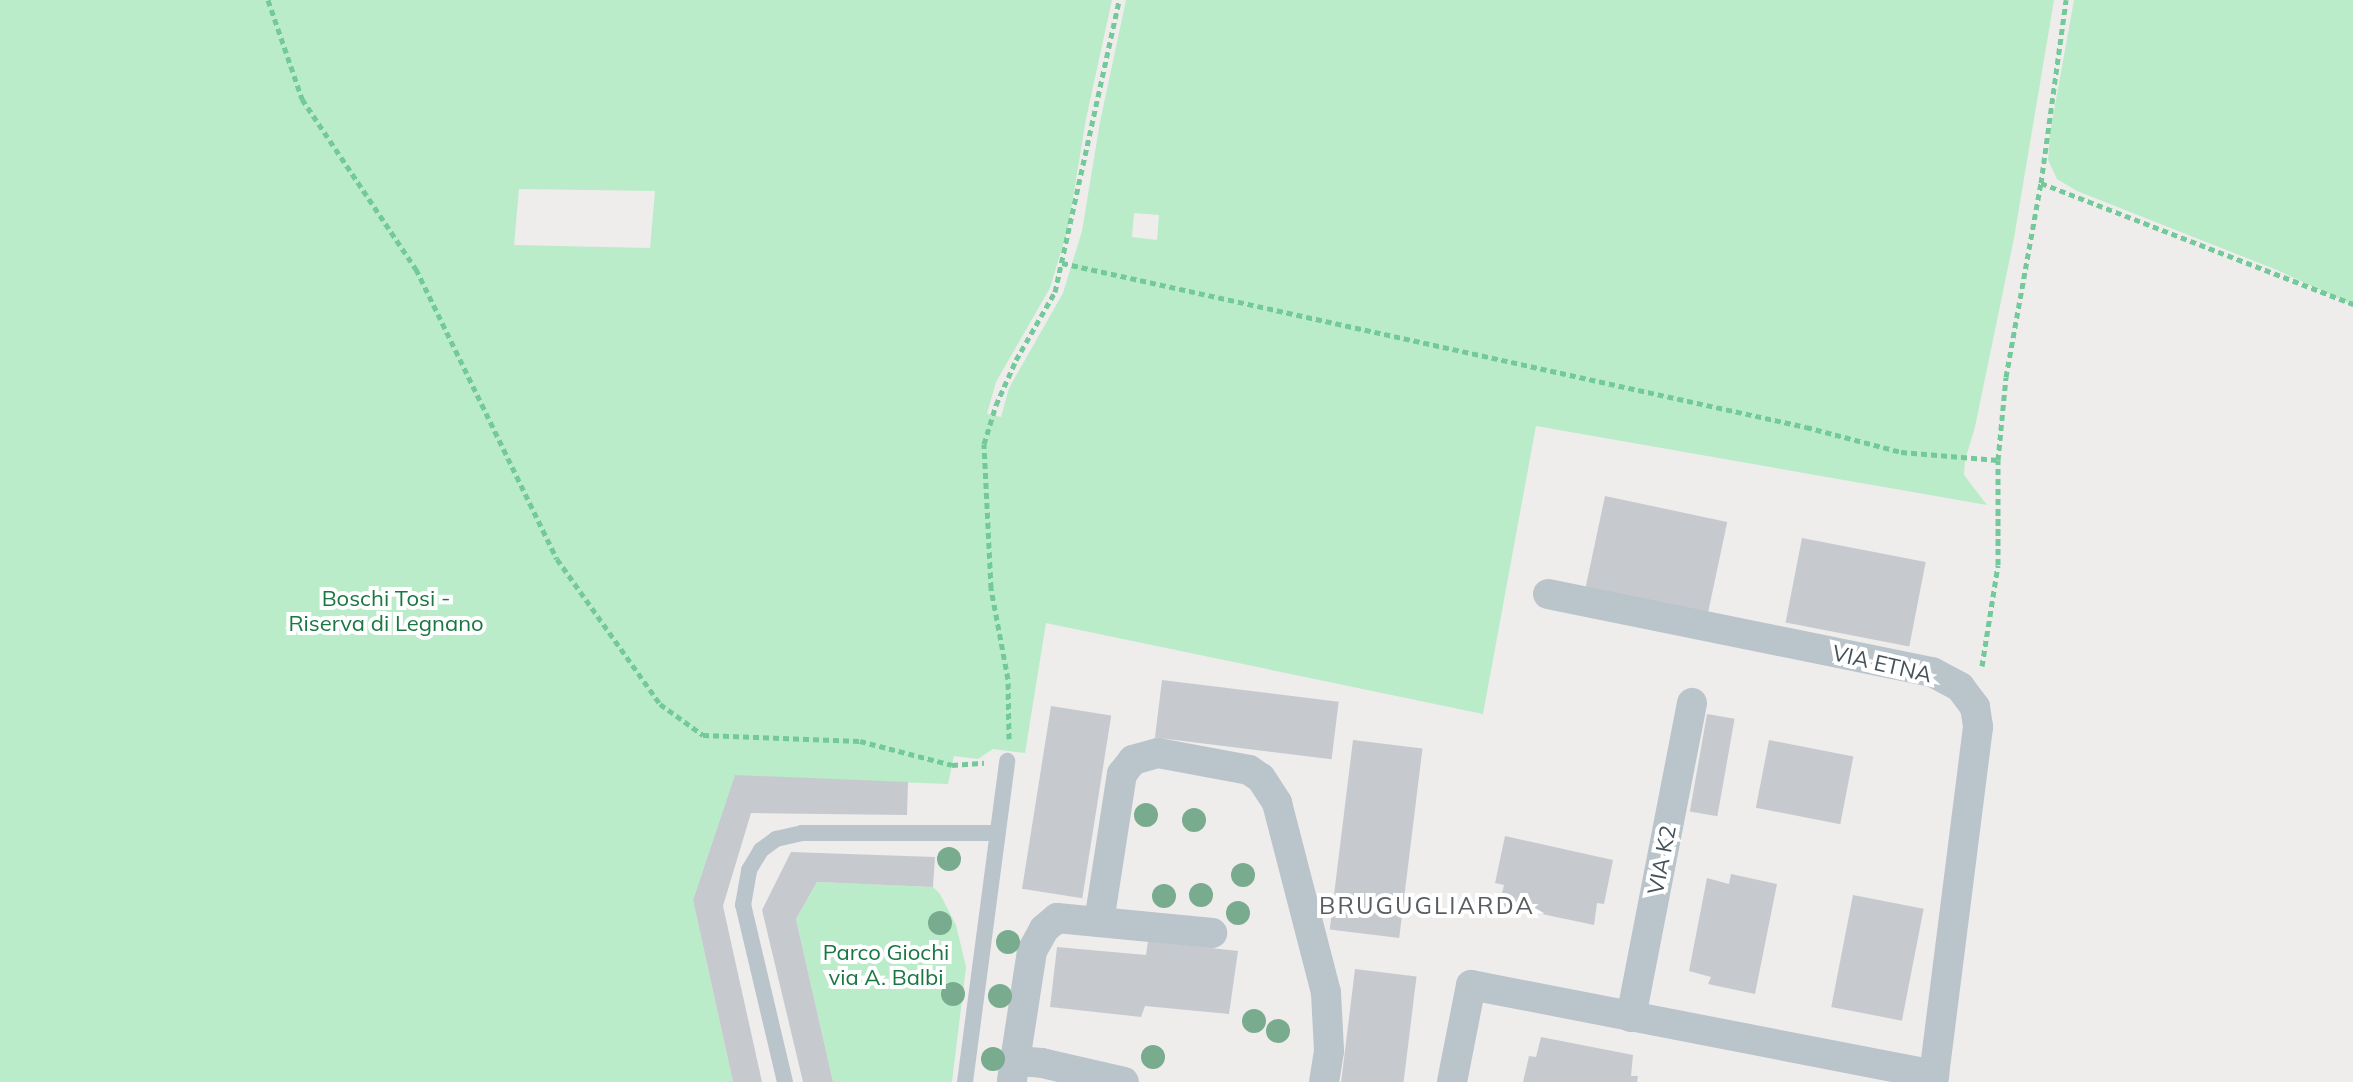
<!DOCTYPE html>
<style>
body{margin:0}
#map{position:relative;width:2353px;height:1082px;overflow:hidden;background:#efecec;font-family:Mulish,sans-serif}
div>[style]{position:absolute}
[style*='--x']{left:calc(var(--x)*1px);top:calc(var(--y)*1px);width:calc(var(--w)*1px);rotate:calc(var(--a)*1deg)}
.green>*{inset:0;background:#baecca}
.building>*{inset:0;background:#c6cacf;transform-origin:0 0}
.path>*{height:5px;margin-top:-2.5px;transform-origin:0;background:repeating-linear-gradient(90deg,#73c999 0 6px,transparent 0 10px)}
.lane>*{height:16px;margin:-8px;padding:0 8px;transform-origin:8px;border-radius:8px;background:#bac4cb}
.street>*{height:30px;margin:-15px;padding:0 15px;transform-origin:15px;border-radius:15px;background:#bac4cb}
.trees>*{width:24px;height:24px;margin:-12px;border-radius:50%;background:#79ac8e}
span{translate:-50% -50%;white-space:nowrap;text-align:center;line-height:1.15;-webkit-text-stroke:8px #fff;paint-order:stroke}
.park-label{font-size:22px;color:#197742}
.street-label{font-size:22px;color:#455159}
.neighbourhood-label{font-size:24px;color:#595d61;letter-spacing:2px}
</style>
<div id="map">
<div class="green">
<div style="clip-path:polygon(evenodd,0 0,1112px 0,1086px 119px,1068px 228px,1050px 288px,996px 382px,987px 414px,1001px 417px,1009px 388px,1063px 293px,1082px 231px,1100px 122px,1126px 0,2054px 0,2014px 238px,1975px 427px,1965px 460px,1964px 475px,1987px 505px,1536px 426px,1483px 714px,1046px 623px,1025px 753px,993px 749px,978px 759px,954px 756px,948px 784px,735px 776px,693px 900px,733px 1082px,0 1082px,0 0,519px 189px,655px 191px,650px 248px,514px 245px,519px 189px,0 0,1134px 213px,1159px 215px,1157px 240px,1132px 237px,1134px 213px)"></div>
<div style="clip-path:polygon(2074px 0,2353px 0,2353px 305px,2277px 270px,2077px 191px,2057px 179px,2048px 160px,2050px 133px)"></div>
<div style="clip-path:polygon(817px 882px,933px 887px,940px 894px,956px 925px,966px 967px,952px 1082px,833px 1082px,796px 919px)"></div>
</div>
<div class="building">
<div style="left:1605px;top:496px;width:125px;height:94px;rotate:12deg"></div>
<div style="left:1802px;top:538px;width:126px;height:86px;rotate:11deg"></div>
<div style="left:1162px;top:680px;width:178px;height:58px;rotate:7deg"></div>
<div style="left:1051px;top:706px;width:61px;height:185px;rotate:9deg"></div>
<div style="left:1707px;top:714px;width:28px;height:99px;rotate:10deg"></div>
<div style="left:1353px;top:740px;width:70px;height:191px;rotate:7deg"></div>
<div style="left:1769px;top:740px;width:86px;height:69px;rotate:11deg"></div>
<div style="clip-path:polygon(735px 775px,908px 782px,907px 815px,751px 813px,723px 906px,762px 1082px,733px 1082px,693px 900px)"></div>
<div style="clip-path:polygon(1505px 836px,1613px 860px,1604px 904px,1597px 903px,1594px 925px,1499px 905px,1504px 885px,1495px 883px)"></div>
<div style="clip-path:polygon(791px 852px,935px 857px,933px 887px,817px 882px,796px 919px,833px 1082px,803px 1082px,762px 910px)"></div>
<div style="clip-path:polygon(1731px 874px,1777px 884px,1755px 994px,1708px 984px,1711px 977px,1689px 971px,1707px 878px,1729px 884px)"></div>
<div style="left:1853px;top:895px;width:72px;height:114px;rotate:11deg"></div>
<div style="clip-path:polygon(1148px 941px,1238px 951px,1229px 1014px,1145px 1006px,1141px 1017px,1050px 1007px,1057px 947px,1146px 955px)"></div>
<div style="left:1355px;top:969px;width:62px;height:114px;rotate:7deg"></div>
<div style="clip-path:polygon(1541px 1037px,1633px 1055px,1631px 1076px,1638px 1076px,1637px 1082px,1523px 1082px,1529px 1056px,1536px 1057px)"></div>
</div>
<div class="path">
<div style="--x:268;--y:0;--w:105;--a:71"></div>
<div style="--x:302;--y:99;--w:205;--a:56.2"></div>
<div style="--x:416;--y:269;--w:322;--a:64.1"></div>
<div style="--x:557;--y:559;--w:178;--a:54.6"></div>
<div style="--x:660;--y:704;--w:53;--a:35.8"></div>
<div style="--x:703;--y:735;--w:157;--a:2.2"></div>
<div style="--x:860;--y:741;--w:95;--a:14.6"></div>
<div style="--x:952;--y:765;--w:32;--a:-4"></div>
<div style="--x:2041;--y:183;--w:335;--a:21.2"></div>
<div style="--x:1062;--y:263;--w:762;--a:12.43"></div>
<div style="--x:1806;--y:427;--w:98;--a:14.7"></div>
<div style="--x:1901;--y:452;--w:97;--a:4.7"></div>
<div style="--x:1998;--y:460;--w:83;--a:-84.5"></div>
<div style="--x:2006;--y:377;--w:197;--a:-79.8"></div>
<div style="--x:2041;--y:183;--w:185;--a:-82.2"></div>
<div style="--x:1982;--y:666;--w:102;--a:-81"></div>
<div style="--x:1998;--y:565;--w:105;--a:-90"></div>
<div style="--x:1009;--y:739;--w:60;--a:-91"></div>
<div style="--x:1008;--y:679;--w:93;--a:-100.6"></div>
<div style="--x:991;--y:588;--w:144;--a:-92.8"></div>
<div style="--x:984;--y:444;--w:41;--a:-72.9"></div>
<div style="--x:996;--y:405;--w:49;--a:-66"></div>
<div style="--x:1016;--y:360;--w:78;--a:-60.2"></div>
<div style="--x:1055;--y:292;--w:299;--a:-77.6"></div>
</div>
<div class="lane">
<div style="--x:785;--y:1082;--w:182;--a:-103.3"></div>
<div style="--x:743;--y:905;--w:36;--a:-80"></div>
<div style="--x:749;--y:870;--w:23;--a:-59"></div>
<div style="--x:761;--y:850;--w:19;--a:-36"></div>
<div style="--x:776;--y:839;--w:27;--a:-13"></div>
<div style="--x:802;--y:833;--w:195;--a:0"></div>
<div style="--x:965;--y:1082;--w:324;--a:-82.5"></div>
</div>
<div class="street">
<div style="--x:1548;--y:594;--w:392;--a:11.5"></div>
<div style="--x:1932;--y:672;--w:32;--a:28"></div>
<div style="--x:1960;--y:687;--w:25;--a:53"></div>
<div style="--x:1975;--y:707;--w:20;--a:81"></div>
<div style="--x:1978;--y:727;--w:358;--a:97.2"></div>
<div style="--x:1099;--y:922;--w:150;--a:-81.2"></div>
<div style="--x:1122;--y:774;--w:18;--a:-52"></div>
<div style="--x:1133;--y:760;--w:26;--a:-16"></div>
<div style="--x:1158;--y:753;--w:93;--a:10.6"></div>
<div style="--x:1249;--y:770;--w:14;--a:34"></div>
<div style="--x:1261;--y:778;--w:30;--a:57"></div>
<div style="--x:1277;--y:803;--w:196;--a:75.5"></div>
<div style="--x:1326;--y:993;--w:58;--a:87"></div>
<div style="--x:1329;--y:1051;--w:31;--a:99"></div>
<div style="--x:1631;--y:1017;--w:320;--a:-79"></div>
<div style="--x:1015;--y:1061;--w:111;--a:-81.2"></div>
<div style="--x:1032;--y:951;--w:25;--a:-61"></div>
<div style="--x:1044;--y:929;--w:17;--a:-40"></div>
<div style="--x:1057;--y:918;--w:156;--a:5.5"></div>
<div style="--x:1012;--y:1080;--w:19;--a:-81"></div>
<div style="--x:1015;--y:1061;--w:27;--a:4"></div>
<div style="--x:1042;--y:1063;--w:84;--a:13"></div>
<div style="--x:1452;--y:1082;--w:99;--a:-78.9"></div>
<div style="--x:1471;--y:985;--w:472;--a:11"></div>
</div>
<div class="trees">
<div style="left:1146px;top:815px"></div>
<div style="left:1194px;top:820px"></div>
<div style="left:949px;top:859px"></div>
<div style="left:1243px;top:875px"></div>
<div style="left:1201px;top:895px"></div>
<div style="left:1164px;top:896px"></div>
<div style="left:1238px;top:913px"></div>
<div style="left:940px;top:923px"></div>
<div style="left:1008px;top:942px"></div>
<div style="left:953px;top:994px"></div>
<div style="left:1000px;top:996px"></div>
<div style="left:1254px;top:1021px"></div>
<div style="left:1278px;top:1031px"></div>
<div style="left:1153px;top:1057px"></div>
<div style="left:993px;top:1059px"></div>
</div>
<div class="park-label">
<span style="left:386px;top:611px">Boschi Tosi -<br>Riserva di Legnano</span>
<span style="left:886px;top:965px">Parco Giochi<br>via A. Balbi</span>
</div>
<div class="street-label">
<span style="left:1882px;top:664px;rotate:13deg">VIA ETNA</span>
<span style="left:1662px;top:860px;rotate:-79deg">VIA K2</span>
</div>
<div class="neighbourhood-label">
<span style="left:1427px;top:906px">BRUGUGLIARDA</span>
</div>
</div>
